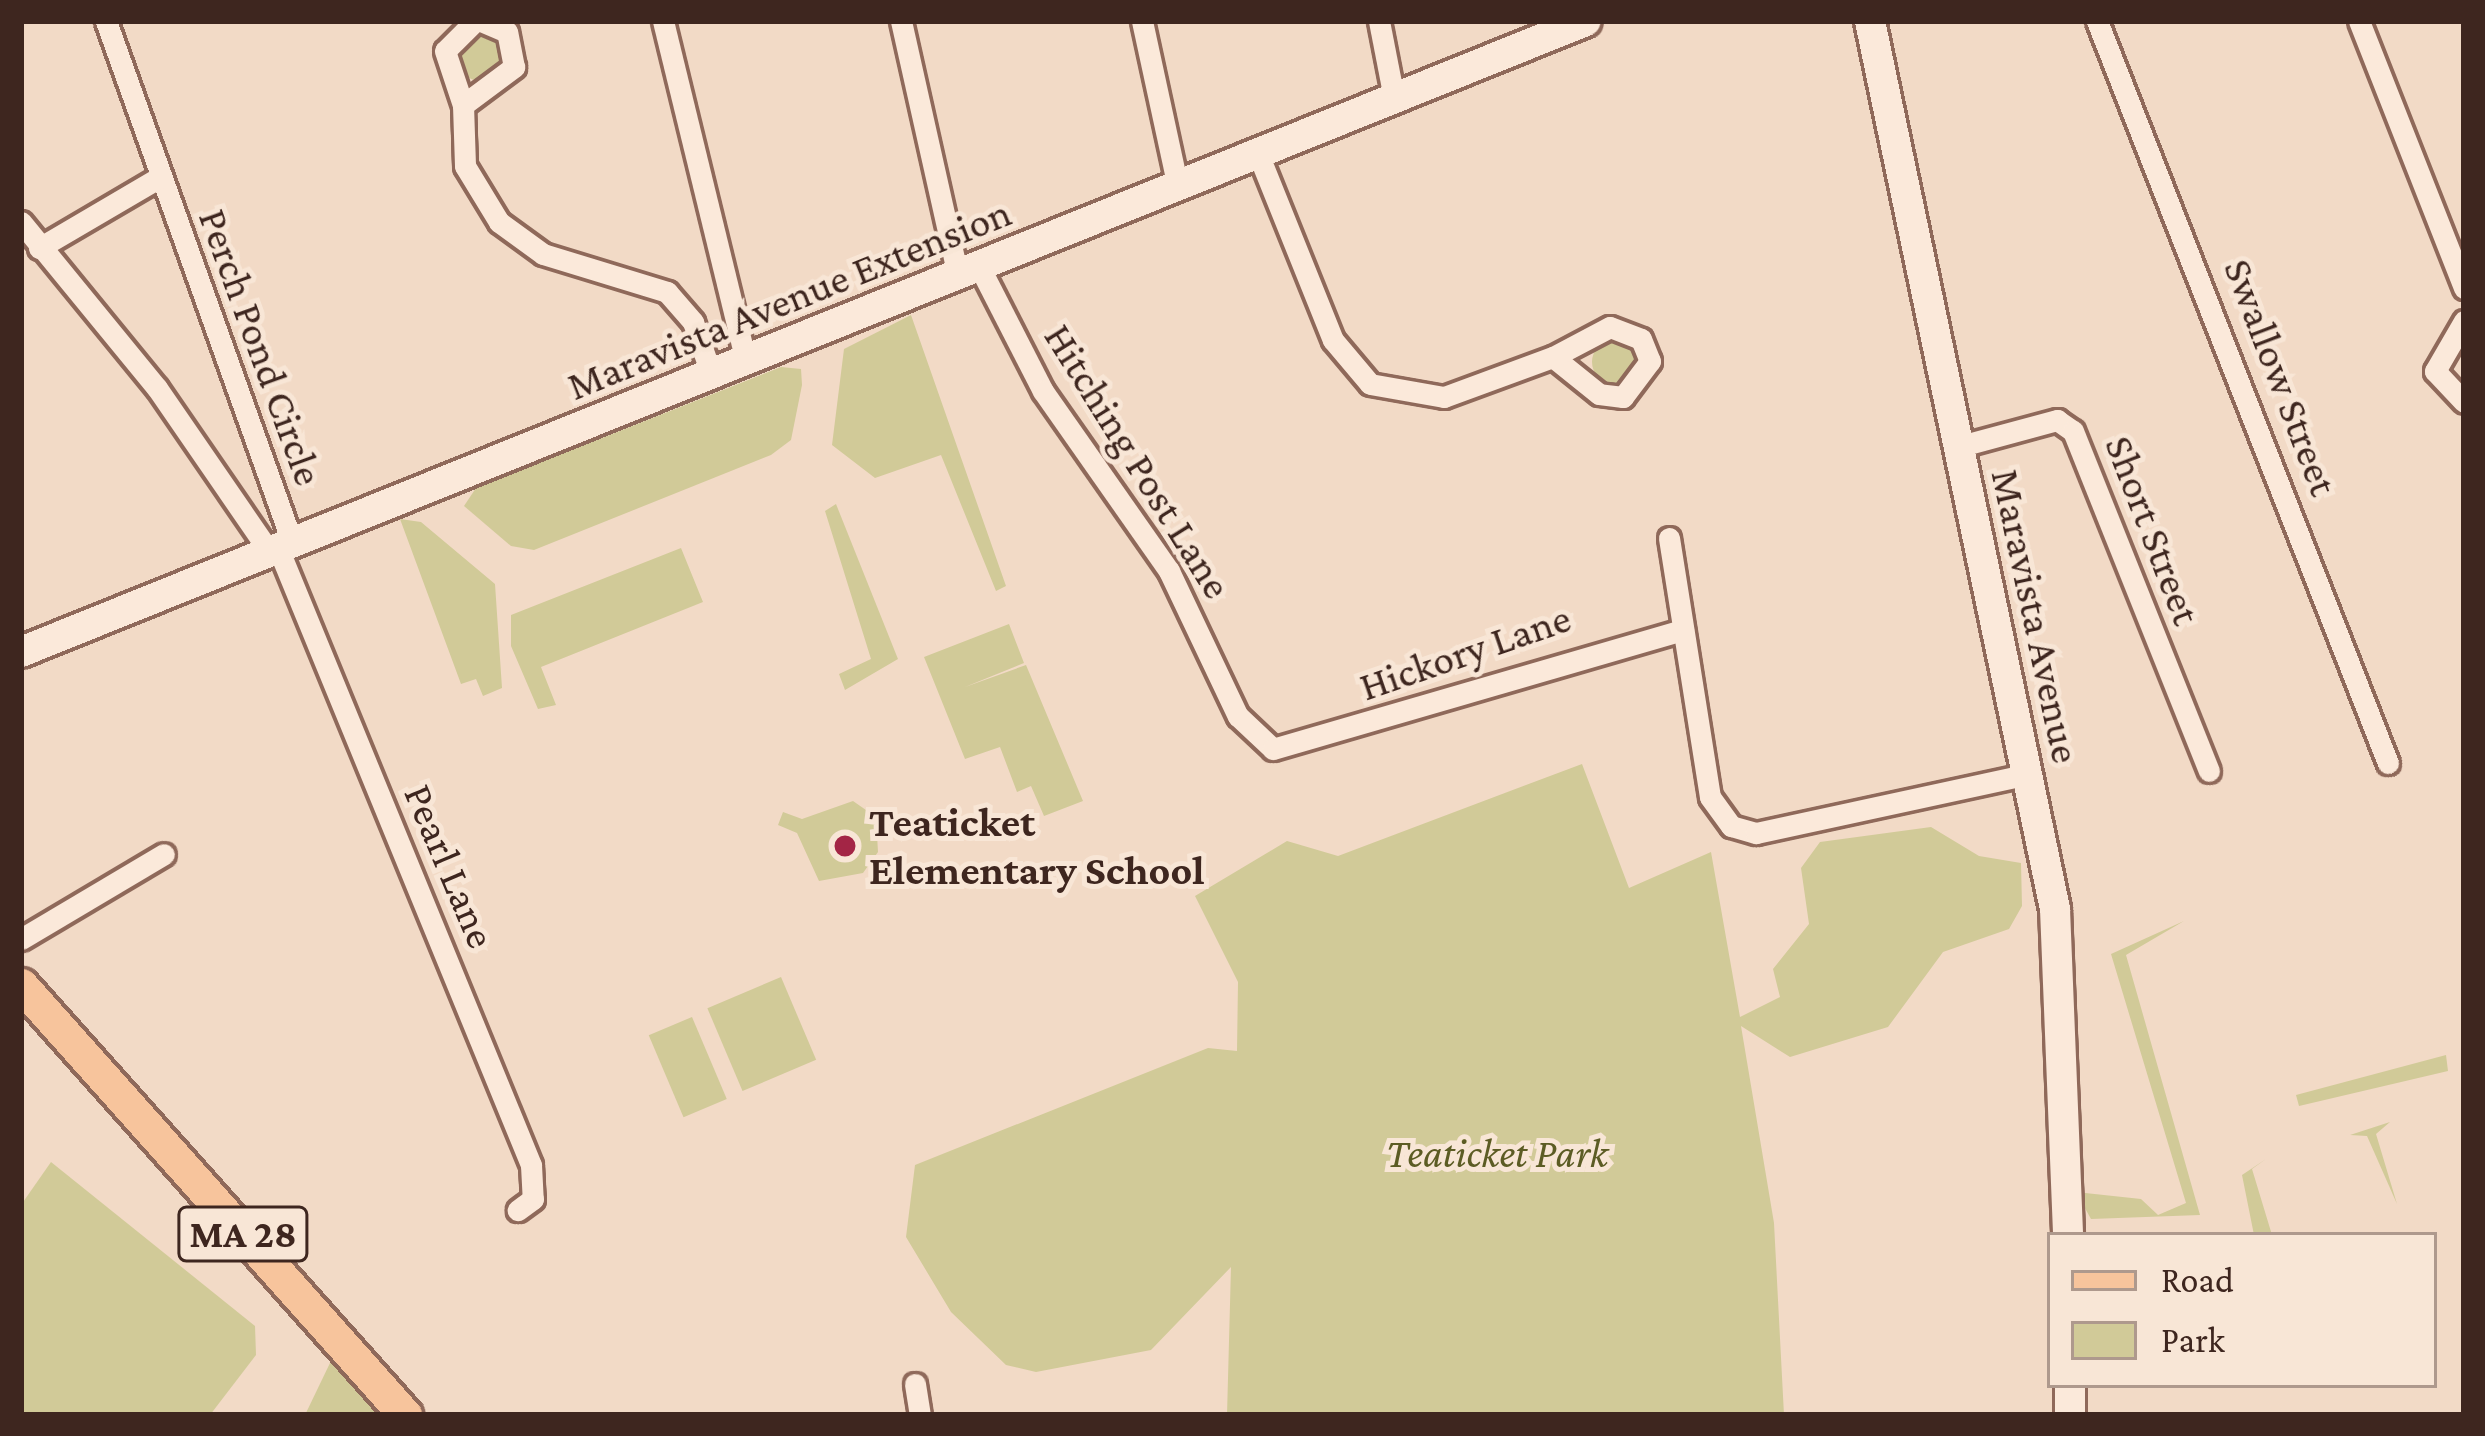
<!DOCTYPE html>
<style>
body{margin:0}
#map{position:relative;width:2485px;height:1436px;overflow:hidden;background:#f2dac6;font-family:"Crimson Pro",serif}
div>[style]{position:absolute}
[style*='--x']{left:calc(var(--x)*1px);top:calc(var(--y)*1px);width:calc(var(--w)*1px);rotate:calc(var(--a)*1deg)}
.green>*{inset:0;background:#d1ca98;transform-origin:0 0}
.round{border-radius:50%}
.roads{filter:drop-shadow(3px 0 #8f695a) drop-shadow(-3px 0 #8f695a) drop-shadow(0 3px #8f695a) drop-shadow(0 -3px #8f695a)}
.street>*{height:21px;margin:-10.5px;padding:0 10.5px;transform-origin:10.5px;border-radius:10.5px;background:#fbe9da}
.secondary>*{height:30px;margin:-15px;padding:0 15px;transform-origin:15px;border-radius:15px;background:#fbe9da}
.primary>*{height:33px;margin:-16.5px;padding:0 16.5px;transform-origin:16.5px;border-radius:16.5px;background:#f7c49c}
.dots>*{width:33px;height:33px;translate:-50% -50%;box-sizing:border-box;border:6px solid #f8e6d6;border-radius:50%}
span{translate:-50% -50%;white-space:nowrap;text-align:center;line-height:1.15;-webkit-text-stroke:10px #f8e6d6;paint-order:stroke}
.shield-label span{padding:3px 9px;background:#f8e6d6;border:3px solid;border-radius:9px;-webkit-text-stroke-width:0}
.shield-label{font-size:39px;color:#3e261f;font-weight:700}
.street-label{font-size:42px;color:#3e261f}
.poi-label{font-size:42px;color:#3e261f;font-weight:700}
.left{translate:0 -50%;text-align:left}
.park-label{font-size:42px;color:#5c5c24;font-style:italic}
.frame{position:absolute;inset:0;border:24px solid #3e261f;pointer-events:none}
.legend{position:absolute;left:2047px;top:1232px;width:390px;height:156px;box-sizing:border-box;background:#f8e6d6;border:3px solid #ae998d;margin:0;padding:15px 21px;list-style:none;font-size:36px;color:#3e261f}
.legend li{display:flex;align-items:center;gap:24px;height:60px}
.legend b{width:60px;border:3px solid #ae998d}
</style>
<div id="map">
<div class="green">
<div class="round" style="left:457px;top:33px;width:48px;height:48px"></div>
<div style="clip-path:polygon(911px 315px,1006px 586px,996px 591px,941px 455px,875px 478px,832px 445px,844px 349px)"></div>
<div class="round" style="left:1592px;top:339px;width:46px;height:46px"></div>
<div style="clip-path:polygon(781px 367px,801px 369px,802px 385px,791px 440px,771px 455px,534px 550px,511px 546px,464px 506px,476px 488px)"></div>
<div style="clip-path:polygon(836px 504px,898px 659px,845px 690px,839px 674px,871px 659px,825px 511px)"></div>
<div style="clip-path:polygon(400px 519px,421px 522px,495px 584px,502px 688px,483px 696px,476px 679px,461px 684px)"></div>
<div style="clip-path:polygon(681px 548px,703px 602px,541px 667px,556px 705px,538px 709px,511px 646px,511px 615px)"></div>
<div style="clip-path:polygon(1009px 624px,1024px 663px,965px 687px,1026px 665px,1083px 801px,1044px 816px,1031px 786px,1017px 792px,1000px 747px,965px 759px,924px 657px)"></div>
<div style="clip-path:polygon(1582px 764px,1629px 888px,1711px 852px,1740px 1017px,1780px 997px,1773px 969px,1809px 924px,1801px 868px,1820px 842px,1931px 827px,1979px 856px,2021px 863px,2022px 906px,2009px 929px,1943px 952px,1888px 1027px,1790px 1057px,1741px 1026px,1774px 1223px,1784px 1415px,1227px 1415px,1231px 1267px,1151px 1350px,1036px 1372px,1006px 1365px,951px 1312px,906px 1237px,915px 1165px,1208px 1048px,1237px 1051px,1238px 982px,1195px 896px,1287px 841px,1338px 856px)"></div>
<div style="clip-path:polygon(853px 801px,876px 817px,878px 852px,863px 873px,819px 881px,797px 833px,778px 825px,783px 812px,802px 819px)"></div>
<div style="clip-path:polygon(2184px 921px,2126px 955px,2200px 1215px,2091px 1219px,2076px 1192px,2141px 1199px,2158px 1215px,2186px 1203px,2111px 954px)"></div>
<div style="left:781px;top:977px;width:90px;height:80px;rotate:67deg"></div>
<div style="left:692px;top:1017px;width:89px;height:47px;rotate:67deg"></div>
<div style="clip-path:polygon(2446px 1055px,2448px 1071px,2299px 1106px,2296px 1095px)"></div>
<div style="clip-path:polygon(2390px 1122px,2376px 1134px,2397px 1204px,2367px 1136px,2350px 1135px)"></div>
<div style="clip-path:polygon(2266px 1159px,2252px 1169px,2272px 1235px,2254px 1235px,2242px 1175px)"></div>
<div style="clip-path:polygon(51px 1162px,255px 1326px,256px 1355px,210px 1415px,21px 1415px,21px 1205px)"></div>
<div style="clip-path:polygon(330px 1363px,337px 1365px,382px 1415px,305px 1415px)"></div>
</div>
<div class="roads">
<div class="street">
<div style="--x:106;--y:21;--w:553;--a:70.35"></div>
<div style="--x:475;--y:21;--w:42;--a:135"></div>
<div style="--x:445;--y:51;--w:57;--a:71.6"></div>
<div style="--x:463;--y:105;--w:64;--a:-36.7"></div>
<div style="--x:514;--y:67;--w:36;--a:-101"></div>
<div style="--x:507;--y:32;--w:28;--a:-157"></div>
<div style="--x:663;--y:21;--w:351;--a:76.3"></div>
<div style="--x:901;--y:21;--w:261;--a:77.4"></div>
<div style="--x:1142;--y:21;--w:171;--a:77.8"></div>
<div style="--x:1379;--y:21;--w:78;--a:79"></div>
<div style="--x:2097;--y:21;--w:797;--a:68.59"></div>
<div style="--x:2359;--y:21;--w:287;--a:68.5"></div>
<div style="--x:463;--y:105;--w:61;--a:88.1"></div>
<div style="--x:465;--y:166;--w:66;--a:58.7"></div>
<div style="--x:499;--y:222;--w:54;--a:36"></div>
<div style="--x:543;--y:254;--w:130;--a:17"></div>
<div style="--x:667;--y:292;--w:40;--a:49"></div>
<div style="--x:693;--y:322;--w:57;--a:70.6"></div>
<div style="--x:1259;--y:156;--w:198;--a:68.1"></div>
<div style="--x:1333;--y:340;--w:57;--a:49.9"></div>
<div style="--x:1370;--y:384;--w:75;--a:10"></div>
<div style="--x:1444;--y:397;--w:116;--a:-20.2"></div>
<div style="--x:21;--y:222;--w:215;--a:50.7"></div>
<div style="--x:157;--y:388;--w:198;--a:55.5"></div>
<div style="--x:39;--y:248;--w:140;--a:-30.4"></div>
<div style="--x:980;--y:268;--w:138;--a:62.9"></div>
<div style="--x:1043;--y:391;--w:220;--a:55"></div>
<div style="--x:1169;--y:571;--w:161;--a:64.6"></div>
<div style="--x:1238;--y:716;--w:48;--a:43.3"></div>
<div style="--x:1273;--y:749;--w:427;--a:-16.2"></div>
<div style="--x:2464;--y:321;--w:58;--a:120.1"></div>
<div style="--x:2435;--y:371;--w:42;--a:46.9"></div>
<div style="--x:1610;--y:327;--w:33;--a:21"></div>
<div style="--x:1641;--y:339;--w:24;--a:68"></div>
<div style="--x:1650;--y:361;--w:45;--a:126.9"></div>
<div style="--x:1623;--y:397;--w:24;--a:-173"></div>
<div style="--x:1599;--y:394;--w:59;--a:-141.2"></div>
<div style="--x:1553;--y:357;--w:64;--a:-27.8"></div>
<div style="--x:1957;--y:447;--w:104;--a:-15.1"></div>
<div style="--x:2057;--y:420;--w:19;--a:35"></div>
<div style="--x:2073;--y:431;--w:366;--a:68.2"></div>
<div style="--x:1669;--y:538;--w:262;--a:81"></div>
<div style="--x:1710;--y:797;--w:36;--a:54"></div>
<div style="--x:1731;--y:826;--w:26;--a:16"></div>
<div style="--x:1756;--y:833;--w:278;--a:-12.2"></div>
<div style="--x:278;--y:548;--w:667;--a:67.7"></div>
<div style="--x:531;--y:1165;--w:34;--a:87"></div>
<div style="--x:533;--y:1199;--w:19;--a:144"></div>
<div style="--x:21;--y:939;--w:166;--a:-30.7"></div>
<div style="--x:915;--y:1384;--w:31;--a:81"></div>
</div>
<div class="secondary">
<div style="--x:1870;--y:21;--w:907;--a:78.23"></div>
<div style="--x:2055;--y:909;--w:326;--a:87.7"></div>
<div style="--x:21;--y:652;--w:1687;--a:-21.96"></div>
<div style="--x:2070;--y:1385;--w:30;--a:90"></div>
</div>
<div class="primary">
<div style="--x:21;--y:985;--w:577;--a:48.23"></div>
</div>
</div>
<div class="dots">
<div style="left:845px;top:846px;background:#a32545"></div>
</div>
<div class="shield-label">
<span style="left:243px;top:1234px">MA 28</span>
</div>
<div class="street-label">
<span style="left:789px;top:299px;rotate:-22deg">Maravista Avenue Extension</span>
<span style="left:261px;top:347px;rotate:70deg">Perch Pond Circle</span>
<span style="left:2281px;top:377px;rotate:69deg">Swallow Street</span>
<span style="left:1138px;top:461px;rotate:58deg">Hitching Post Lane</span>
<span style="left:2153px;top:530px;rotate:69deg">Short Street</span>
<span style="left:2036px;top:616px;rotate:78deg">Maravista Avenue</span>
<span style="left:1465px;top:652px;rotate:-19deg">Hickory Lane</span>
<span style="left:450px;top:866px;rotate:67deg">Pearl Lane</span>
</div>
<div class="poi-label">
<span class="left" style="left:869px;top:846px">Teaticket<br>Elementary School</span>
</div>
<div class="park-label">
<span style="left:1497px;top:1153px">Teaticket Park</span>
</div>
<div class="frame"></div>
<ul class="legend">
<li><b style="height:15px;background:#f7c49c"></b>Road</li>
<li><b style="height:33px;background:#d1ca98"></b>Park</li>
</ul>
</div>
